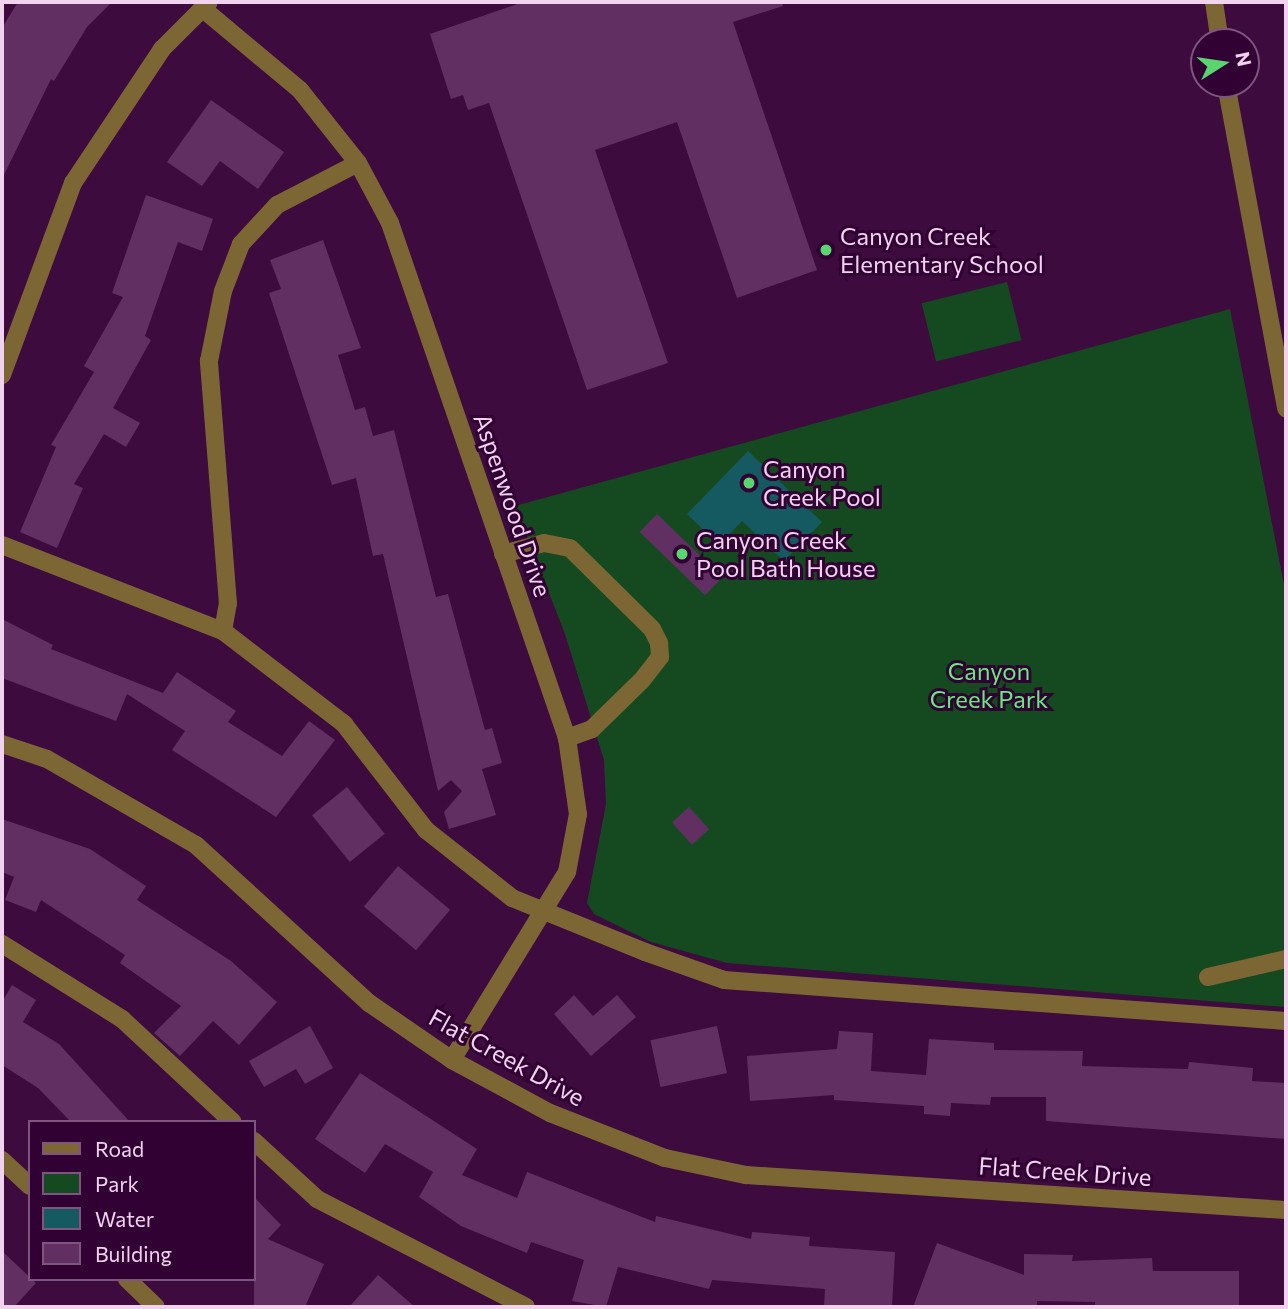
<!DOCTYPE html>
<style>
body{margin:0}
#map{position:relative;width:1288px;height:1309px;overflow:hidden;background:#3d0b3e;font-family:Commissioner,sans-serif}
div>[style]{position:absolute}
[style*='--x']{left:calc(var(--x)*1px);top:calc(var(--y)*1px);width:calc(var(--w)*1px);rotate:calc(var(--a)*1deg)}
.green>*{inset:0;background:#154a20;transform-origin:0 0}
.water>*{inset:0;background:#155961}
.building>*{inset:0;background:#612f62;transform-origin:0 0}
.minor>*{height:18px;margin:-9px;padding:0 9px;transform-origin:9px;border-radius:9px;background:#7c6734}
.dots>*{width:19px;height:19px;translate:-50% -50%;box-sizing:border-box;border:4px solid #320133;border-radius:50%}
span{translate:-50% -50%;white-space:nowrap;text-align:center;line-height:1.15;-webkit-text-stroke:6px #320133;paint-order:stroke}
.poi-label{font-size:24px;color:#f1d3f0}
.left{translate:0 -50%;text-align:left}
.street-label{font-size:24px;color:#f1d3f0}
.park-label{font-size:24px;color:#64ed7c}
.frame{position:absolute;inset:0;border:4px solid #f1d3f0;pointer-events:none}
.legend{position:absolute;left:28px;top:1120px;width:228px;height:161px;box-sizing:border-box;background:#320133;border:2px solid #7e557f;margin:0;padding:9px 12px;list-style:none;font-size:21px;color:#f1d3f0}
.legend li{display:flex;align-items:center;gap:14px;height:35px}
.legend b{width:35px;border:2px solid #7e557f}
.north{position:absolute;left:1190px;top:28px;width:70px;height:70px;box-sizing:border-box;background:#320133;border:2px solid #7e557f;border-radius:50%;rotate:78deg;font-size:19px;font-weight:700;line-height:28px;text-align:center;color:#f1d3f0}
.north::after{content:'';display:block;margin:auto;width:24px;height:32px;background:#59d56f;clip-path:polygon(50% 0,100% 100%,50% 72%,0 100%)}
</style>
<div id="map">
<div class="green">
<div style="left:1007px;top:282px;width:60px;height:88px;rotate:76deg"></div>
<div style="clip-path:polygon(1230px 309px,1286px 595px,1286px 1007px,727px 963px,651px 942px,594px 914px,587px 903px,606px 804px,604px 760px,565px 634px,515px 506px)"></div>
</div>
<div class="water">
<div style="clip-path:polygon(748px 451px,822px 522px,784px 561px,742px 521px,719px 545px,687px 514px)"></div>
</div>
<div class="building">
<div style="clip-path:polygon(18px 2px,112px 2px,87px 27px,54px 81px,51px 79px,2px 179px,2px 28px)"></div>
<div style="clip-path:polygon(523px 2px,782px 2px,783px 6px,733px 22px,817px 270px,737px 298px,677px 122px,595px 150px,668px 363px,587px 390px,489px 103px,468px 110px,463px 95px,451px 99px,430px 34px)"></div>
<div style="clip-path:polygon(211px 100px,284px 152px,258px 189px,220px 161px,202px 186px,167px 162px)"></div>
<div style="clip-path:polygon(146px 195px,213px 219px,202px 251px,178px 242px,145px 336px,151px 340px,113px 408px,140px 423px,126px 447px,104px 434px,74px 484px,83px 488px,57px 548px,20px 532px,56px 447px,51px 445px,94px 372px,84px 366px,123px 297px,112px 293px)"></div>
<div style="clip-path:polygon(323px 240px,361px 348px,338px 355px,355px 410px,365px 407px,373px 436px,394px 430px,436px 597px,448px 594px,485px 730px,492px 728px,502px 763px,482px 769px,496px 815px,449px 829px,444px 812px,462px 791px,451px 780px,438px 791px,383px 554px,373px 556px,356px 478px,332px 485px,269px 293px,281px 289px,270px 260px)"></div>
<div style="left:657px;top:514px;width:91px;height:25px;rotate:44deg"></div>
<div style="clip-path:polygon(2px 619px,53px 645px,51px 649px,163px 693px,177px 672px,236px 711px,228px 722px,282px 756px,309px 721px,335px 740px,276px 817px,172px 750px,185px 731px,127px 694px,116px 721px,2px 678px)"></div>
<div style="left:347px;top:787px;width:60px;height:45px;rotate:51deg"></div>
<div style="left:689px;top:807px;width:30px;height:23px;rotate:48deg"></div>
<div style="clip-path:polygon(2px 819px,90px 849px,146px 886px,137px 900px,231px 961px,277px 1002px,239px 1045px,213px 1021px,180px 1056px,154px 1033px,181px 1006px,120px 963px,125px 955px,41px 900px,36px 912px,5px 900px,14px 877px,2px 872px)"></div>
<div style="left:398px;top:866px;width:68px;height:53px;rotate:40deg"></div>
<div style="clip-path:polygon(12px 985px,36px 1000px,23px 1022px,59px 1044px,130px 1122px,71px 1122px,38px 1088px,2px 1065px,2px 1002px)"></div>
<div style="clip-path:polygon(574px 995px,593px 1016px,617px 995px,636px 1017px,591px 1056px,554px 1014px)"></div>
<div style="clip-path:polygon(310px 1026px,333px 1068px,305px 1084px,296px 1069px,264px 1087px,249px 1061px)"></div>
<div style="left:717px;top:1026px;width:48px;height:68px;rotate:78deg"></div>
<div style="clip-path:polygon(839px 1031px,873px 1033px,871px 1071px,926px 1075px,929px 1039px,994px 1043px,994px 1050px,1083px 1051px,1082px 1066px,1188px 1069px,1189px 1062px,1253px 1068px,1252px 1081px,1286px 1083px,1286px 1139px,1046px 1121px,1046px 1097px,991px 1097px,990px 1105px,951px 1103px,950px 1116px,924px 1114px,924px 1106px,834px 1100px,834px 1095px,750px 1101px,747px 1056px,837px 1049px)"></div>
<div style="clip-path:polygon(360px 1073px,477px 1149px,462px 1175px,517px 1198px,527px 1172px,655px 1222px,656px 1216px,751px 1239px,752px 1232px,810px 1237px,809px 1246px,895px 1252px,892px 1307px,824px 1307px,825px 1289px,712px 1280px,709px 1289px,618px 1267px,606px 1307px,572px 1301px,584px 1260px,531px 1242px,527px 1253px,461px 1226px,419px 1197px,433px 1172px,385px 1144px,365px 1173px,315px 1139px)"></div>
<div style="clip-path:polygon(254px 1197px,281px 1225px,268px 1239px,324px 1264px,305px 1307px,254px 1307px)"></div>
<div style="clip-path:polygon(937px 1243px,1024px 1275px,1024px 1254px,1073px 1255px,1072px 1261px,1152px 1258px,1153px 1271px,1239px 1271px,1239px 1307px,1095px 1307px,1095px 1302px,1037px 1301px,1037px 1307px,913px 1307px)"></div>
<div style="clip-path:polygon(2px 1251px,36px 1283px,14px 1307px,2px 1307px)"></div>
<div style="clip-path:polygon(378px 1275px,415px 1307px,349px 1307px)"></div>
</div>
<div class="minor">
<div style="--x:1214;--y:2;--w:40;--a:81.5"></div>
<div style="--x:202;--y:8;--w:128;--a:39.9"></div>
<div style="--x:300;--y:90;--w:93;--a:51.5"></div>
<div style="--x:358;--y:163;--w:68;--a:61.9"></div>
<div style="--x:390;--y:223;--w:545;--a:71.03"></div>
<div style="--x:567;--y:738;--w:77;--a:81.8"></div>
<div style="--x:578;--y:814;--w:59;--a:100.7"></div>
<div style="--x:567;--y:872;--w:220;--a:121.5"></div>
<div style="--x:1226;--y:84;--w:330;--a:79.5"></div>
<div style="--x:2;--y:375;--w:205;--a:-69.7"></div>
<div style="--x:73;--y:183;--w:161;--a:-56.4"></div>
<div style="--x:162;--y:49;--w:66;--a:-45"></div>
<div style="--x:2;--y:545;--w:237;--a:21.3"></div>
<div style="--x:223;--y:631;--w:153;--a:37.5"></div>
<div style="--x:344;--y:724;--w:134;--a:52.3"></div>
<div style="--x:426;--y:830;--w:110;--a:38.3"></div>
<div style="--x:512;--y:898;--w:144;--a:22.1"></div>
<div style="--x:645;--y:952;--w:84;--a:19.5"></div>
<div style="--x:724;--y:980;--w:563;--a:4.17"></div>
<div style="--x:503;--y:554;--w:42;--a:-15"></div>
<div style="--x:544;--y:543;--w:26;--a:11"></div>
<div style="--x:570;--y:548;--w:115;--a:44.6"></div>
<div style="--x:652;--y:629;--w:16;--a:63"></div>
<div style="--x:659;--y:643;--w:14;--a:86"></div>
<div style="--x:660;--y:657;--w:31;--a:128"></div>
<div style="--x:641;--y:681;--w:69;--a:135.6"></div>
<div style="--x:592;--y:729;--w:27;--a:160"></div>
<div style="--x:223;--y:631;--w:27;--a:-80"></div>
<div style="--x:228;--y:604;--w:244;--a:-94.5"></div>
<div style="--x:209;--y:361;--w:71;--a:-78.7"></div>
<div style="--x:223;--y:291;--w:50;--a:-69"></div>
<div style="--x:241;--y:244;--w:53;--a:-47.3"></div>
<div style="--x:277;--y:205;--w:91;--a:-27.4"></div>
<div style="--x:2;--y:744;--w:47;--a:18.4"></div>
<div style="--x:47;--y:759;--w:172;--a:30"></div>
<div style="--x:196;--y:845;--w:234;--a:42.4"></div>
<div style="--x:369;--y:1003;--w:101;--a:34.5"></div>
<div style="--x:452;--y:1060;--w:111;--a:28.4"></div>
<div style="--x:550;--y:1113;--w:123;--a:21.4"></div>
<div style="--x:665;--y:1158;--w:83;--a:11.9"></div>
<div style="--x:746;--y:1175;--w:541;--a:3.71"></div>
<div style="--x:2;--y:944;--w:142;--a:32"></div>
<div style="--x:122;--y:1019;--w:151;--a:42.9"></div>
<div style="--x:1208;--y:977;--w:80;--a:-13"></div>
<div style="--x:254;--y:1141;--w:86;--a:42.6"></div>
<div style="--x:317;--y:1199;--w:235;--a:27.3"></div>
<div style="--x:2;--y:1160;--w:38;--a:43"></div>
<div style="--x:127;--y:1279;--w:40;--a:44"></div>
</div>
<div class="dots">
<div style="left:826px;top:250px;background:#59d56f"></div>
<div style="left:749px;top:483px;background:#59d56f"></div>
<div style="left:682px;top:554px;background:#59d56f"></div>
</div>
<div class="poi-label">
<span class="left" style="left:840px;top:250px">Canyon Creek<br>Elementary School</span>
<span class="left" style="left:763px;top:483px">Canyon<br>Creek Pool</span>
<span class="left" style="left:696px;top:554px">Canyon Creek<br>Pool Bath House</span>
</div>
<div class="street-label">
<span style="left:513px;top:505px;rotate:71deg">Aspenwood Drive</span>
<span style="left:507px;top:1057px;rotate:29deg">Flat Creek Drive</span>
<span style="left:1065px;top:1171px;rotate:4deg">Flat Creek Drive</span>
</div>
<div class="park-label">
<span style="left:989px;top:685px">Canyon<br>Creek Park</span>
</div>
<div class="frame"></div>
<ul class="legend">
<li><b style="height:9px;background:#7c6734"></b>Road</li>
<li><b style="height:19px;background:#154a20"></b>Park</li>
<li><b style="height:19px;background:#155961"></b>Water</li>
<li><b style="height:19px;background:#612f62"></b>Building</li>
</ul>
<div class="north">N</div>
</div>
